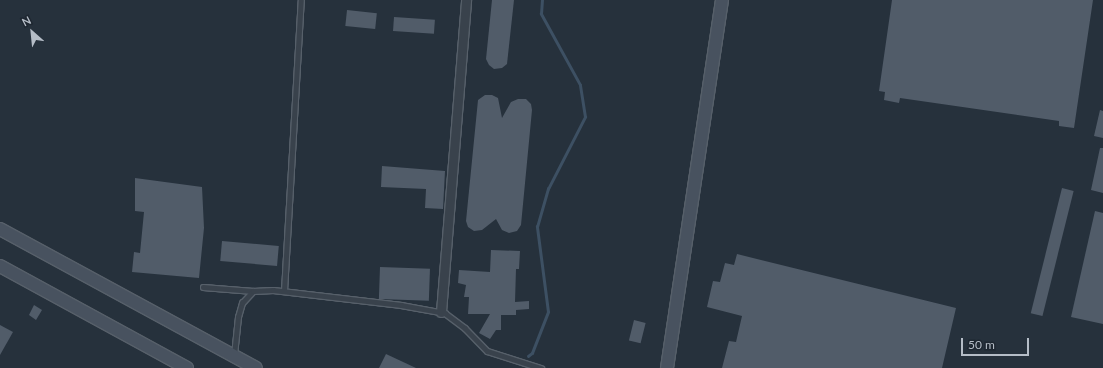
<!DOCTYPE html>
<style>
body{margin:0}
#map{position:relative;width:1103px;height:368px;overflow:hidden;background:#26313c;font-family:Lato,sans-serif}
div>[style]{position:absolute}
[style*='--x']{left:calc(var(--x)*1px);top:calc(var(--y)*1px);width:calc(var(--w)*1px);rotate:calc(var(--a)*1deg)}
.stream>*{height:2.5px;margin:-1.25px;padding:0 1.25px;transform-origin:1.25px;border-radius:1.25px;background:#3d5063}
.building>*{inset:0;background:#515c69;transform-origin:0 0}
.roads{filter:drop-shadow(1px 0 #57606a) drop-shadow(-1px 0 #57606a) drop-shadow(0 1px #57606a) drop-shadow(0 -1px #57606a)}
.lane>*{height:4.5px;margin:-2.25px;padding:0 2.25px;transform-origin:2.25px;border-radius:2.25px;background:#39424c}
.street>*{height:9px;margin:-4.5px;padding:0 4.5px;transform-origin:4.5px;border-radius:4.5px;background:#39424c}
.secondary>*{height:12px;margin:-6px;padding:0 6px;transform-origin:6px;border-radius:6px;background:#48525f}
span{translate:-50% -50%;white-space:nowrap;text-align:center;line-height:1.15;-webkit-text-stroke:3px #1e2731;paint-order:stroke}
.north{position:absolute;left:12px;top:12px;width:40px;height:40px;-webkit-text-stroke:3px #1e2731;paint-order:stroke;rotate:333deg;font-size:11px;font-weight:700;line-height:16px;text-align:center;color:#b5bdc7}
.north::after{content:'';display:block;margin:auto;width:14px;height:18px;background:#b5bdc7;clip-path:polygon(50% 0,100% 100%,50% 72%,0 100%)}
.scale{position:absolute;left:961px;top:338px;width:68px;height:18px;box-sizing:border-box;border:2px solid #b5bdc7;border-top:0;padding-left:5px;font-size:12px;line-height:14px;white-space:nowrap;color:#b5bdc7;-webkit-text-stroke:3px #1e2731;paint-order:stroke}
</style>
<div id="map">
<div class="stream">
<div style="--x:528;--y:356;--w:5;--a:-37"></div>
<div style="--x:532;--y:353;--w:44;--a:-68.7"></div>
<div style="--x:548;--y:312;--w:86;--a:-97.4"></div>
<div style="--x:537;--y:227;--w:40;--a:-74"></div>
<div style="--x:548;--y:189;--w:81;--a:-62.8"></div>
<div style="--x:585;--y:117;--w:32;--a:-99"></div>
<div style="--x:580;--y:85;--w:81;--a:-118.8"></div>
<div style="--x:541;--y:14;--w:14;--a:-86"></div>
</div>
<div class="building">
<div style="clip-path:polygon(492px 0,514px 0,507px 64px,502px 68px,494px 69px,489px 65px,486px 59px)"></div>
<div style="clip-path:polygon(892px 0,1093px 0,1074px 128px,1059px 126px,1059px 121px,900px 98px,899px 103px,884px 100px,885px 92px,879px 91px)"></div>
<div style="left:347px;top:10px;width:30px;height:16px;rotate:6deg"></div>
<div style="left:394px;top:17px;width:41px;height:14px;rotate:4deg"></div>
<div style="clip-path:polygon(485px 95px,492px 95px,498px 98px,502px 118px,511px 102px,518px 99px,526px 99px,531px 104px,532px 110px,521px 225px,517px 231px,509px 233px,502px 230px,496px 219px,482px 230px,474px 231px,468px 227px,466px 221px,478px 100px)"></div>
<div style="clip-path:polygon(1100px 110px,1103px 111px,1103px 138px,1094px 136px)"></div>
<div style="clip-path:polygon(1100px 148px,1103px 148px,1103px 193px,1091px 190px)"></div>
<div style="clip-path:polygon(382px 166px,445px 171px,443px 209px,425px 208px,426px 189px,381px 187px)"></div>
<div style="clip-path:polygon(135px 178px,202px 187px,204px 228px,199px 278px,132px 272px,134px 252px,140px 253px,144px 212px,135px 211px)"></div>
<div style="left:1062px;top:188px;width:12px;height:129px;rotate:14deg"></div>
<div style="clip-path:polygon(1095px 211px,1103px 213px,1103px 324px,1071px 317px)"></div>
<div style="left:222px;top:241px;width:57px;height:20px;rotate:5deg"></div>
<div style="clip-path:polygon(491px 250px,520px 251px,519px 269px,516px 269px,515px 302px,529px 301px,529px 309px,516px 310px,516px 315px,501px 315px,501px 330px,496px 330px,490px 339px,479px 333px,490px 314px,468px 314px,469px 297px,464px 297px,466px 285px,458px 283px,459px 270px,490px 272px)"></div>
<div style="clip-path:polygon(737px 254px,956px 308px,942px 368px,722px 368px,729px 341px,736px 342px,742px 316px,707px 307px,713px 281px,720px 282px,725px 263px,734px 265px)"></div>
<div style="left:380px;top:267px;width:50px;height:32px;rotate:2deg"></div>
<div style="clip-path:polygon(34px 305px,42px 310px,36px 320px,29px 315px)"></div>
<div style="left:634px;top:320px;width:12px;height:21px;rotate:14deg"></div>
<div style="clip-path:polygon(0 325px,13px 332px,0 355px)"></div>
<div style="clip-path:polygon(386px 354px,416px 368px,379px 368px)"></div>
</div>
<div class="roads">
<div class="lane">
<div style="--x:203;--y:287;--w:50;--a:4.6"></div>
<div style="--x:284;--y:291;--w:291;--a:-86.7"></div>
<div style="--x:234;--y:355;--w:38;--a:-84"></div>
<div style="--x:238;--y:317;--w:15;--a:-74"></div>
<div style="--x:242;--y:303;--w:16;--a:-47"></div>
<div style="--x:253;--y:291;--w:20;--a:-3"></div>
<div style="--x:273;--y:290;--w:129;--a:6.7"></div>
<div style="--x:401;--y:305;--w:45;--a:10.3"></div>
<div style="--x:445;--y:313;--w:25;--a:37"></div>
<div style="--x:465;--y:328;--w:32;--a:46"></div>
<div style="--x:487;--y:351;--w:57;--a:17.5"></div>
</div>
<div class="street">
<div style="--x:441;--y:312;--w:313;--a:-85.4"></div>
</div>
<div class="secondary">
<div style="--x:0;--y:229;--w:291;--a:28.5"></div>
<div style="--x:0;--y:266;--w:213;--a:28.6"></div>
<div style="--x:667;--y:368;--w:372;--a:-81.5"></div>
</div>
</div>
<div class="north">N</div>
<div class="scale">50 m</div>
</div>
